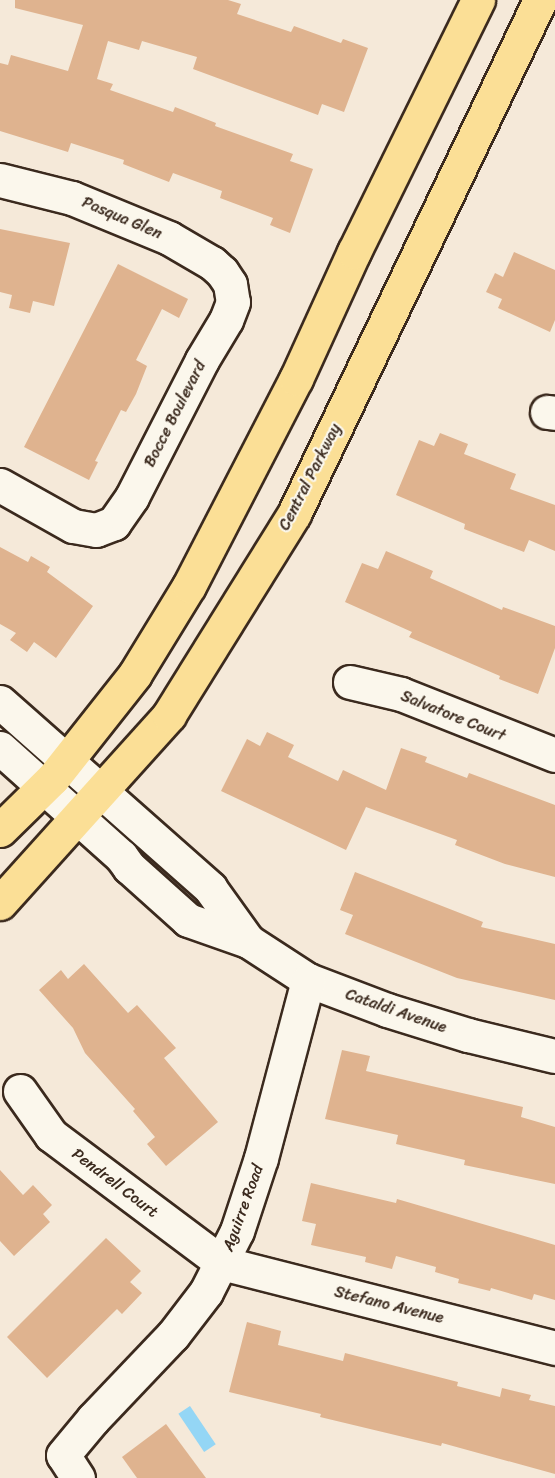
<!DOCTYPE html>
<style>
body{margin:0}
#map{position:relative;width:555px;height:1478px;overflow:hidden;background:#f5e9d9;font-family:Sriracha,sans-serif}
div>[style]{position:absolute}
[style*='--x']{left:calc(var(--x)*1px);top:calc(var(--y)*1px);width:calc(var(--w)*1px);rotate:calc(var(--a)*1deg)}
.water>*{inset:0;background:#94d6f5;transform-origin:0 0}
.building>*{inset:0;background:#dfb38f}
.roads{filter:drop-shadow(2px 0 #3b2a1e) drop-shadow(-2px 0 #3b2a1e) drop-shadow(0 2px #3b2a1e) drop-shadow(0 -2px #3b2a1e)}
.minor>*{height:33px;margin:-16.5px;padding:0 16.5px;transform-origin:16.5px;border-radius:16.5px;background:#fbf7ec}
.major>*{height:33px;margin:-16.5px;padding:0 16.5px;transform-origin:16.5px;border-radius:16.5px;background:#fbdf96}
span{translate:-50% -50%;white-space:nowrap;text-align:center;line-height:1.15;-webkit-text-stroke:4.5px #fbf7ec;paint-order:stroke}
.street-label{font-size:16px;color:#3b2a1e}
</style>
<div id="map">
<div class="water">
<div style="left:190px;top:1406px;width:46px;height:14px;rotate:56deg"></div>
</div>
<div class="building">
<div style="clip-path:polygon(15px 0,228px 0,241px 4px,237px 14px,291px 32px,294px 26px,341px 43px,343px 39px,368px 48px,344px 112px,322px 104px,318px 115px,193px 69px,197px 57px,142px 41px,139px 50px,108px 41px,97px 79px,113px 84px,110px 90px,173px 112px,175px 107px,216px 123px,215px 126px,293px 154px,290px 161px,313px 169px,290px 233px,270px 225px,273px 218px,220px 198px,222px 191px,173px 173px,169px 182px,123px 164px,124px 160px,71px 143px,68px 152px,0 131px,0 63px,8px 65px,11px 55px,68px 71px,83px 25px,15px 8px)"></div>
<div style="clip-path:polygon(0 229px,70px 243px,54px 306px,33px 301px,30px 313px,9px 308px,12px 295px,0 292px)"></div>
<div style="clip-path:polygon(514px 252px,555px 270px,555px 320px,550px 332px,498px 308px,502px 299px,486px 292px,495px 273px,503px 277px)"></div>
<div style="clip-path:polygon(118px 264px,188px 299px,179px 318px,162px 309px,136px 360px,147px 366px,136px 394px,126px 412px,121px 410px,95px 461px,98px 462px,89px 480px,24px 447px)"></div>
<div style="clip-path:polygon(440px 433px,468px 444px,464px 454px,516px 474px,510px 489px,555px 505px,555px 551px,529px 540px,524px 552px,464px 529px,465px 524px,396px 495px,419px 440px,434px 446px)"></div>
<div style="clip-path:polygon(0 547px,28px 562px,31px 556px,50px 567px,47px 572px,93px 606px,56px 658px,34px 642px,27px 652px,10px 640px,16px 633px,0 624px)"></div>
<div style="clip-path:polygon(386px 551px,433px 571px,430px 578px,502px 610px,503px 607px,555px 626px,555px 648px,538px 694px,499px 679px,500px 676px,409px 637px,412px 632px,345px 602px,362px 563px,378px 569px)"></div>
<div style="clip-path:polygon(267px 732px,294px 745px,288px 757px,338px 781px,343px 770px,386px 790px,401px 748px,427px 757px,425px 762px,467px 778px,469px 773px,555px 805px,555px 877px,505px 864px,455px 845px,457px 840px,366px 807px,346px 850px,221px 791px,247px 739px,260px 746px)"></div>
<div style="clip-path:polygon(355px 872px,483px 922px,481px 927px,555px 944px,555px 1000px,457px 978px,345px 934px,353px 915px,340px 910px)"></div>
<div style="clip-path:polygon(84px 964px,128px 1013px,137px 1005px,176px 1048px,164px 1058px,218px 1122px,166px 1166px,147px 1144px,155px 1137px,133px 1111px,135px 1109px,85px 1053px,73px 1028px,39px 990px,61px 970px,68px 979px)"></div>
<div style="clip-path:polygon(342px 1050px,370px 1056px,366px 1071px,523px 1107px,521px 1117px,555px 1127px,555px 1184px,464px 1165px,465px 1160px,396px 1144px,398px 1135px,325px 1119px)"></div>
<div style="clip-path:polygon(0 1170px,23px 1195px,33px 1185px,52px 1205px,43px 1214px,50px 1222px,14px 1256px,0 1241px)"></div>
<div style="clip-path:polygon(311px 1183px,396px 1203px,397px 1199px,555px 1245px,555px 1300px,534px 1294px,532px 1300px,491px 1288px,490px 1291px,458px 1283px,459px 1279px,435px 1272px,436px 1267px,396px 1256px,392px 1269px,365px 1262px,366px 1257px,311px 1245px,316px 1224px,302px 1221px)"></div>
<div style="clip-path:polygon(106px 1238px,141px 1271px,130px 1282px,142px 1293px,122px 1314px,117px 1309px,47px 1378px,7px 1337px)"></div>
<div style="clip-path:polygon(247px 1322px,281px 1331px,278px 1345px,343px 1361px,345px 1353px,458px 1382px,457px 1386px,500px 1397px,502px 1388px,531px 1395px,529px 1400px,555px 1406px,555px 1474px,442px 1443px,441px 1446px,320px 1417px,321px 1414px,229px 1392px)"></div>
<div style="clip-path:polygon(166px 1424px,206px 1478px,137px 1478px,122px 1457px)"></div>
</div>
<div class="roads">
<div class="minor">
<div style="--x:0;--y:180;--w:74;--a:14"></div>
<div style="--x:72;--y:198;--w:105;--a:22.4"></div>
<div style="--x:169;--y:238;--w:50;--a:30.2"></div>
<div style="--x:212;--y:263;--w:13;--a:42"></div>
<div style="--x:222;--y:272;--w:14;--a:56"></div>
<div style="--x:230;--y:284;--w:18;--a:81"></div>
<div style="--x:233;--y:302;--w:19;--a:111"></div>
<div style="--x:226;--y:320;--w:47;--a:121"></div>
<div style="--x:202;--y:360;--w:154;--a:117.1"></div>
<div style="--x:132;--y:497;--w:32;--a:125"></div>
<div style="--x:114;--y:523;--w:19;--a:159"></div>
<div style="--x:96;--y:530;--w:23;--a:-170"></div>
<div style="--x:73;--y:526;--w:84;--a:-150.7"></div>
<div style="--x:547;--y:412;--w:8;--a:7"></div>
<div style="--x:350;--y:682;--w:52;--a:13.2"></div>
<div style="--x:401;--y:694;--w:166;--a:21.6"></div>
<div style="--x:0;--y:702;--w:281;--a:41.5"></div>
<div style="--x:210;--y:888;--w:65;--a:54.4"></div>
<div style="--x:0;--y:748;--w:162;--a:41.8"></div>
<div style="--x:121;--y:856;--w:14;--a:54"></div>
<div style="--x:129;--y:867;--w:79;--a:41.9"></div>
<div style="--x:188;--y:920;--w:64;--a:19.3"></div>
<div style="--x:248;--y:941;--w:72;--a:33"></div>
<div style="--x:308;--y:980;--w:85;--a:20.8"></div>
<div style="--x:387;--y:1010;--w:85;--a:17.2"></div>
<div style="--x:468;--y:1035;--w:89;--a:13.6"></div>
<div style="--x:20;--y:1091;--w:54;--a:54.8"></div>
<div style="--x:51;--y:1135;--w:214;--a:36.8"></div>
<div style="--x:222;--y:1263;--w:344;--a:14.3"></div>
<div style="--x:78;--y:1478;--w:27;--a:-123"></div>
<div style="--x:63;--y:1455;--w:47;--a:-50.2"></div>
<div style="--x:93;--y:1419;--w:116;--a:-46.4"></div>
<div style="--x:173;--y:1335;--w:54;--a:-52.5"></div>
<div style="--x:206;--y:1292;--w:68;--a:-63.1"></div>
<div style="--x:237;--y:1231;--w:77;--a:-71.8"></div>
<div style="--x:261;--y:1158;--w:184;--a:-75.2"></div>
</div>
<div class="major">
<div style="--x:0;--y:830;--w:74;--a:-44.5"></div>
<div style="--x:53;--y:778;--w:132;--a:-51.7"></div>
<div style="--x:135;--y:674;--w:103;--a:-58.5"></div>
<div style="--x:189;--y:586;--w:233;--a:-62.7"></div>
<div style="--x:296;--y:379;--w:140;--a:-65.5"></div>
<div style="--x:354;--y:252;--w:281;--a:-63.8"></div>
<div style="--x:0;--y:903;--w:253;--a:-48"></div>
<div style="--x:169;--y:715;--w:237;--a:-58.1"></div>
<div style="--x:294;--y:514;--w:570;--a:-64.42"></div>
</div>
</div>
<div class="street-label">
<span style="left:122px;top:218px;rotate:23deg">Pasqua Glen</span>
<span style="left:175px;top:414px;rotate:-63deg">Bocce Boulevard</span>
<span style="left:310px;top:477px;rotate:-63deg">Central Parkway</span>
<span style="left:453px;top:716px;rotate:22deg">Salvatore Court</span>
<span style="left:396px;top:1011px;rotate:19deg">Cataldi Avenue</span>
<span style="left:115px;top:1183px;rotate:37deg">Pendrell Court</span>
<span style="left:243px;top:1208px;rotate:-70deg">Aguirre Road</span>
<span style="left:389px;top:1305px;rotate:14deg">Stefano Avenue</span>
</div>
</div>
